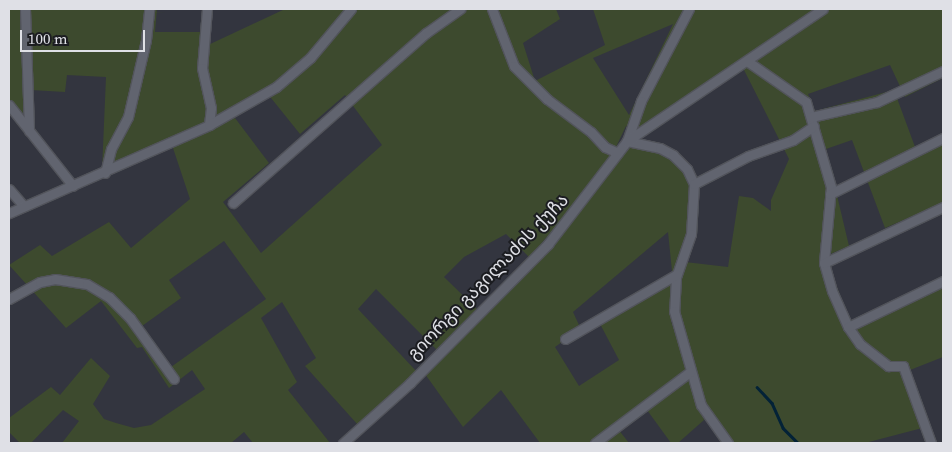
<!DOCTYPE html>
<meta charset="utf-8">
<style>
body{margin:0}
#map{position:relative;width:952px;height:452px;overflow:hidden;background:#33353f;font-family:"Source Serif 4","Noto Sans Georgian",serif}
div>[style]{position:absolute}
[style*='--x']{left:calc(var(--x)*1px);top:calc(var(--y)*1px);width:calc(var(--w)*1px);rotate:calc(var(--a)*1deg)}
.green>*{inset:0;background:#3d4a2e}
.stream>*{height:2.5px;margin:-1.25px;padding:0 1.25px;transform-origin:1.25px;border-radius:1.25px;background:#032237}
.roads{filter:drop-shadow(1px 0 #52545b) drop-shadow(-1px 0 #52545b) drop-shadow(0 1px #52545b) drop-shadow(0 -1px #52545b)}
.street>*{height:9px;margin:-4.5px;padding:0 4.5px;transform-origin:4.5px;border-radius:4.5px;background:#61646f}
span{translate:-50% -50%;white-space:nowrap;text-align:center;line-height:1.15;-webkit-text-stroke:4px #1c1d21;paint-order:stroke}
.street-label{font-size:18px;color:#dfe0e6}
.frame{position:absolute;inset:0;border:10px solid #dfe0e6;pointer-events:none}
.scale{position:absolute;left:20px;top:30px;width:125px;height:22px;box-sizing:border-box;border:2px solid #dfe0e6;border-top:0;padding-left:6px;font-size:15px;line-height:18px;white-space:nowrap;color:#dfe0e6;-webkit-text-stroke:4px #1c1d21;paint-order:stroke}
</style>
<div id="map">
<div class="green">
<div style="clip-path:polygon(evenodd,9px 9px,157px 9px,155px 32px,208px 32px,206px 46px,285px 9px,556px 9px,560px 19px,523px 43px,535px 81px,605px 45px,593px 9px,818px 9px,637px 131px,626px 126px,615px 149px,571px 210px,529px 257px,506px 234px,464px 257px,444px 277px,477px 309px,437px 350px,376px 289px,358px 309px,417px 372px,358px 425px,305px 366px,316px 358px,282px 302px,261px 318px,297px 382px,288px 390px,330px 443px,253px 443px,244px 432px,231px 443px,62px 443px,79px 421px,63px 410px,31px 443px,20px 443px,9px 432px,9px 418px,51px 387px,60px 395px,91px 358px,110px 376px,93px 404px,104px 419px,116px 423px,134px 428px,151px 425px,205px 389px,192px 370px,169px 388px,142px 347px,137px 348px,101px 301px,66px 328px,9px 265px,40px 245px,52px 256px,109px 222px,131px 248px,190px 199px,172px 145px,235px 118px,269px 163px,223px 202px,261px 253px,382px 145px,345px 95px,300px 134px,267px 93px,102px 170px,106px 77px,67px 75px,65px 92px,31px 90px,32px 127px,9px 110px,9px 9px,673px 24px,629px 115px,593px 58px,673px 24px,9px 9px,224px 241px,266px 299px,171px 367px,142px 326px,181px 298px,169px 280px,224px 241px)"></div>
<div style="clip-path:polygon(829px 9px,943px 9px,943px 78px,905px 97px,890px 65px,808px 94px,815px 111px,894px 90px,918px 155px,943px 141px,943px 203px,885px 228px,852px 140px,826px 149px,849px 246px,828px 255px,829px 266px,850px 322px,943px 277px,943px 357px,910px 370px,930px 426px,865px 443px,735px 443px,706px 406px,700px 391px,680px 328px,676px 293px,685px 262px,728px 267px,739px 196px,753px 198px,771px 211px,771px 200px,789px 159px,743px 68px)"></div>
<div style="clip-path:polygon(629px 144px,661px 152px,677px 163px,691px 184px,689px 234px,676px 271px,672px 271px,668px 232px,573px 312px,579px 325px,561px 336px,562px 342px,555px 347px,579px 386px,619px 360px,599px 322px,673px 279px,671px 321px,687px 371px,590px 443px,540px 443px,501px 390px,463px 427px,425px 374px,549px 246px,579px 213px)"></div>
<div style="clip-path:polygon(686px 378px,690px 378px,704px 420px,678px 443px,671px 443px,647px 410px)"></div>
<div style="clip-path:polygon(618px 429px,629px 443px,599px 443px)"></div>
</div>
<div class="stream">
<div style="--x:757;--y:387;--w:22;--a:47"></div>
<div style="--x:772;--y:403;--w:27;--a:66"></div>
<div style="--x:783;--y:428;--w:21;--a:45"></div>
</div>
<div class="roads">
<div class="street">
<div style="--x:25;--y:9;--w:122;--a:88.1"></div>
<div style="--x:207;--y:9;--w:59;--a:94.8"></div>
<div style="--x:202;--y:68;--w:41;--a:77.3"></div>
<div style="--x:211;--y:108;--w:17;--a:97"></div>
<div style="--x:492;--y:9;--w:61;--a:68.9"></div>
<div style="--x:514;--y:66;--w:47;--a:45"></div>
<div style="--x:547;--y:99;--w:55;--a:36.9"></div>
<div style="--x:591;--y:132;--w:21;--a:47"></div>
<div style="--x:605;--y:147;--w:14;--a:25"></div>
<div style="--x:689;--y:9;--w:104;--a:117.6"></div>
<div style="--x:641;--y:101;--w:42;--a:109.3"></div>
<div style="--x:627;--y:141;--w:34;--a:12"></div>
<div style="--x:660;--y:148;--w:15;--a:28"></div>
<div style="--x:673;--y:155;--w:20;--a:45"></div>
<div style="--x:687;--y:169;--w:17;--a:65"></div>
<div style="--x:694;--y:184;--w:50;--a:93.4"></div>
<div style="--x:691;--y:234;--w:46;--a:109.2"></div>
<div style="--x:676;--y:277;--w:34;--a:93"></div>
<div style="--x:674;--y:311;--w:98;--a:74"></div>
<div style="--x:701;--y:405;--w:47;--a:54.6"></div>
<div style="--x:747;--y:61;--w:72;--a:34.8"></div>
<div style="--x:806;--y:102;--w:89;--a:73.6"></div>
<div style="--x:831;--y:187;--w:76;--a:95.3"></div>
<div style="--x:824;--y:263;--w:29;--a:74"></div>
<div style="--x:832;--y:291;--w:39;--a:66"></div>
<div style="--x:848;--y:327;--w:21;--a:55"></div>
<div style="--x:860;--y:344;--w:36;--a:38"></div>
<div style="--x:888;--y:366;--w:15;--a:0"></div>
<div style="--x:903;--y:366;--w:82;--a:70"></div>
<div style="--x:9;--y:105;--w:103;--a:51.7"></div>
<div style="--x:811;--y:117;--w:68;--a:-12.8"></div>
<div style="--x:877;--y:102;--w:73;--a:-25.2"></div>
<div style="--x:105;--y:173;--w:25;--a:-76"></div>
<div style="--x:111;--y:149;--w:36;--a:-62"></div>
<div style="--x:128;--y:117;--w:79;--a:-76.8"></div>
<div style="--x:146;--y:40;--w:31;--a:-84"></div>
<div style="--x:694;--y:184;--w:61;--a:-27.4"></div>
<div style="--x:748;--y:156;--w:48;--a:-19.6"></div>
<div style="--x:793;--y:140;--w:25;--a:-34"></div>
<div style="--x:9;--y:189;--w:23;--a:49"></div>
<div style="--x:830;--y:194;--w:126;--a:-26.4"></div>
<div style="--x:233;--y:203;--w:257;--a:-41.4"></div>
<div style="--x:426;--y:33;--w:42;--a:-35.2"></div>
<div style="--x:9;--y:213;--w:219;--a:-23.7"></div>
<div style="--x:209;--y:125;--w:77;--a:-29.6"></div>
<div style="--x:276;--y:87;--w:45;--a:-40.5"></div>
<div style="--x:310;--y:58;--w:64;--a:-50.1"></div>
<div style="--x:824;--y:263;--w:132;--a:-25.2"></div>
<div style="--x:9;--y:299;--w:35;--a:-29"></div>
<div style="--x:40;--y:282;--w:15;--a:-11"></div>
<div style="--x:55;--y:279;--w:32;--a:9"></div>
<div style="--x:87;--y:284;--w:26;--a:31"></div>
<div style="--x:109;--y:297;--w:30;--a:45"></div>
<div style="--x:130;--y:318;--w:75;--a:54.2"></div>
<div style="--x:848;--y:327;--w:106;--a:-25.8"></div>
<div style="--x:565;--y:339;--w:129;--a:-30.1"></div>
<div style="--x:343;--y:443;--w:90;--a:-41.8"></div>
<div style="--x:410;--y:383;--w:196;--a:-45.2"></div>
<div style="--x:548;--y:244;--w:130;--a:-52.5"></div>
<div style="--x:627;--y:141;--w:236;--a:-34"></div>
<div style="--x:595;--y:443;--w:119;--a:-36.8"></div>
</div>
</div>
<div class="street-label">
<span style="left:488px;top:277px;rotate:-46deg">გიორგი გაგილაძის ქუჩა</span>
</div>
<div class="frame"></div>
<div class="scale">100 m</div>
</div>
